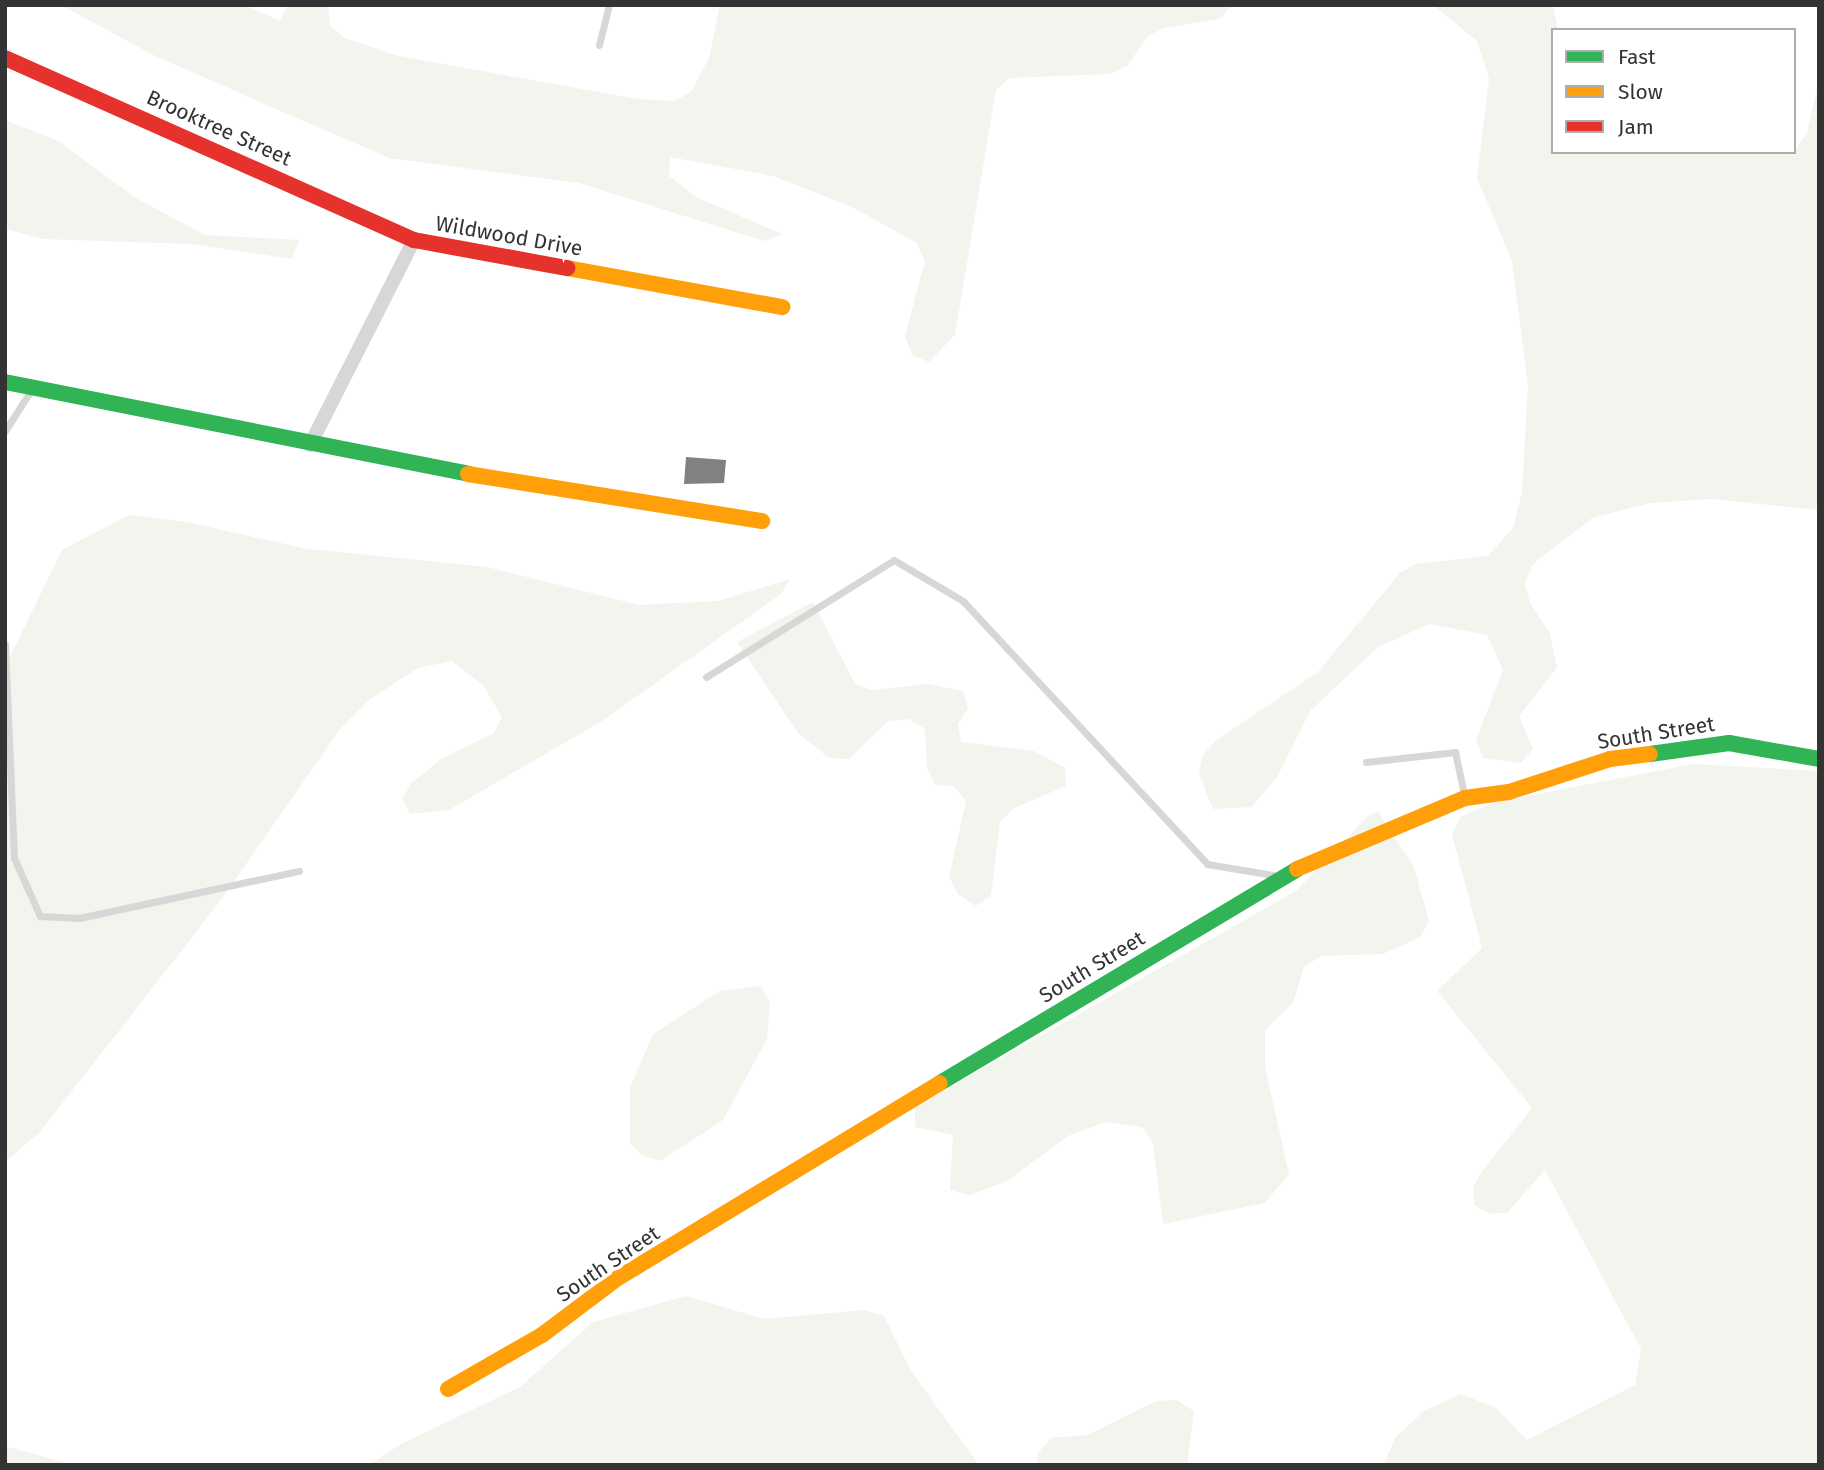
<!DOCTYPE html>
<style>
body{margin:0}
#map{position:relative;width:1824px;height:1470px;overflow:hidden;background:#fff;font-family:"Fira Sans",sans-serif}
div>[style]{position:absolute}
[style*='--x']{left:calc(var(--x)*1px);top:calc(var(--y)*1px);width:calc(var(--w)*1px);rotate:calc(var(--a)*1deg)}
.green>*{inset:0;background:#f1f5ed}
.building>*{inset:0;background:#818181}
.lane>*{height:7px;margin:-3.5px;padding:0 3.5px;transform-origin:3.5px;border-radius:3.5px;background:#d7d7d7}
.street>*{height:14px;margin:-7px;padding:0 7px;transform-origin:7px;border-radius:7px;background:#d7d7d7}
.fast>*{height:16px;margin:-8px;padding:0 8px;transform-origin:8px;border-radius:8px;background:#30b455}
.slow>*{height:16px;margin:-8px;padding:0 8px;transform-origin:8px;border-radius:8px;background:#ff9f0a}
.jam>*{height:16px;margin:-8px;padding:0 8px;transform-origin:8px;border-radius:8px;background:#e5322d}
span{translate:-50% -50%;white-space:nowrap;text-align:center;line-height:1.15;-webkit-text-stroke:7px #fff;paint-order:stroke}
.street-label{font-size:21px;color:#333}
.frame{position:absolute;inset:0;border:7px solid #333;pointer-events:none}
.legend{position:absolute;left:1551px;top:28px;width:245px;height:126px;box-sizing:border-box;background:#fff;border:2px solid #adadad;margin:0;padding:9px 12px;list-style:none;font-size:21px;color:#333}
.legend li{display:flex;align-items:center;gap:14px;height:35px}
.legend b{width:35px;border:2px solid #adadad}
</style>
<div id="map">
<div class="green">
<div style="clip-path:polygon(61px 5px,244px 5px,280px 21px,288px 5px,328px 5px,330px 26px,345px 38px,398px 56px,638px 99px,674px 101px,691px 92px,709px 58px,720px 5px,1232px 5px,1220px 19px,1164px 28px,1148px 36px,1127px 66px,1109px 74px,1010px 78px,996px 90px,955px 335px,929px 362px,912px 355px,905px 336px,925px 261px,917px 243px,850px 206px,773px 176px,670px 157px,669px 176px,698px 198px,782px 234px,764px 241px,579px 183px,389px 158px,155px 56px)"></div>
<div style="clip-path:polygon(1433px 5px,1553px 5px,1558px 30px,1553px 30px,1553px 152px,1794px 152px,1807px 133px,1819px 79px,1819px 510px,1711px 499px,1650px 503px,1592px 518px,1532px 565px,1525px 584px,1530px 603px,1550px 633px,1557px 668px,1519px 716px,1533px 749px,1521px 763px,1483px 758px,1476px 740px,1503px 670px,1487px 635px,1429px 624px,1378px 647px,1310px 711px,1277px 777px,1252px 807px,1213px 809px,1199px 774px,1202px 756px,1215px 741px,1318px 672px,1400px 573px,1415px 564px,1488px 556px,1513px 528px,1522px 492px,1528px 386px,1512px 261px,1477px 178px,1489px 79px,1477px 41px)"></div>
<div style="clip-path:polygon(5px 120px,58px 141px,136px 198px,205px 235px,299px 240px,292px 259px,192px 244px,43px 239px,5px 229px)"></div>
<div style="clip-path:polygon(129px 515px,187px 522px,308px 549px,487px 567px,639px 605px,718px 601px,790px 579px,781px 594px,602px 721px,449px 810px,410px 814px,402px 798px,412px 783px,441px 759px,494px 733px,502px 717px,483px 685px,452px 661px,418px 668px,369px 700px,341px 728px,218px 904px,39px 1133px,5px 1162px,5px 667px,62px 550px)"></div>
<div style="clip-path:polygon(813px 602px,855px 684px,871px 690px,928px 684px,963px 691px,968px 708px,958px 724px,961px 742px,1034px 751px,1065px 768px,1066px 786px,1014px 808px,1000px 822px,991px 895px,976px 906px,958px 894px,949px 877px,966px 801px,953px 786px,935px 785px,927px 767px,925px 729px,908px 719px,888px 721px,849px 759px,829px 758px,798px 733px,737px 642px)"></div>
<div style="clip-path:polygon(1692px 764px,1819px 771px,1819px 1465px,1383px 1465px,1396px 1437px,1424px 1411px,1461px 1394px,1496px 1408px,1527px 1440px,1635px 1385px,1641px 1349px,1545px 1170px,1508px 1212px,1490px 1214px,1474px 1205px,1473px 1187px,1483px 1170px,1532px 1108px,1437px 991px,1482px 948px,1452px 834px,1460px 817px,1492px 803px)"></div>
<div style="clip-path:polygon(1378px 812px,1414px 867px,1429px 921px,1420px 937px,1383px 954px,1321px 956px,1304px 967px,1293px 1003px,1265px 1030px,1265px 1067px,1289px 1174px,1265px 1203px,1163px 1224px,1153px 1143px,1142px 1127px,1105px 1122px,1068px 1136px,1007px 1181px,970px 1195px,950px 1190px,953px 1135px,915px 1127px,915px 1107px,1296px 891px,1369px 815px)"></div>
<div style="clip-path:polygon(760px 986px,770px 1001px,767px 1039px,723px 1120px,660px 1161px,643px 1156px,630px 1143px,630px 1088px,653px 1034px,720px 991px)"></div>
<div style="clip-path:polygon(686px 1296px,764px 1319px,864px 1310px,884px 1316px,911px 1371px,979px 1465px,370px 1465px,399px 1445px,520px 1387px,593px 1322px)"></div>
<div style="clip-path:polygon(1176px 1400px,1194px 1411px,1187px 1465px,1036px 1465px,1038px 1453px,1051px 1438px,1088px 1435px,1156px 1401px)"></div>
<div style="clip-path:polygon(5px 1446px,73px 1465px,5px 1465px)"></div>
</div>
<div class="building">
<div style="clip-path:polygon(686px 457px,726px 460px,724px 483px,684px 484px)"></div>
</div>
<div class="lane">
<div style="--x:599;--y:45;--w:41;--a:-76"></div>
<div style="--x:5;--y:431;--w:49;--a:-57.6"></div>
<div style="--x:5;--y:644;--w:214;--a:87.6"></div>
<div style="--x:14;--y:858;--w:64;--a:65.9"></div>
<div style="--x:40;--y:916;--w:39;--a:3"></div>
<div style="--x:79;--y:918;--w:225;--a:-12.1"></div>
<div style="--x:706;--y:677;--w:221;--a:-31.9"></div>
<div style="--x:894;--y:560;--w:80;--a:30.7"></div>
<div style="--x:963;--y:601;--w:359;--a:47.1"></div>
<div style="--x:1207;--y:864;--w:67;--a:9.5"></div>
<div style="--x:1366;--y:762;--w:90;--a:-6.4"></div>
<div style="--x:1455;--y:752;--w:43;--a:77.9"></div>
</div>
<div class="street">
<div style="--x:310;--y:445;--w:230;--a:-63.1"></div>
</div>
<div class="fast">
<div style="--x:5;--y:382;--w:472;--a:11.2"></div>
<div style="--x:1650;--y:754;--w:80;--a:-7.9"></div>
<div style="--x:1729;--y:743;--w:91;--a:10.1"></div>
<div style="--x:940;--y:1083;--w:416;--a:-30.9"></div>
</div>
<div class="slow">
<div style="--x:567;--y:268;--w:219;--a:10.3"></div>
<div style="--x:468;--y:474;--w:298;--a:9.1"></div>
<div style="--x:1297;--y:869;--w:182;--a:-22.9"></div>
<div style="--x:1465;--y:798;--w:44;--a:-7.8"></div>
<div style="--x:1509;--y:792;--w:106;--a:-18.1"></div>
<div style="--x:1610;--y:759;--w:40;--a:-7.1"></div>
<div style="--x:448;--y:1389;--w:108;--a:-29.9"></div>
<div style="--x:542;--y:1335;--w:95;--a:-36.9"></div>
<div style="--x:618;--y:1278;--w:376;--a:-31.2"></div>
</div>
<div class="jam">
<div style="--x:5;--y:58;--w:448;--a:24"></div>
<div style="--x:414;--y:240;--w:156;--a:10.4"></div>
</div>
<div class="street-label">
<span style="left:219px;top:128px;rotate:24deg">Brooktree Street</span>
<span style="left:509px;top:236px;rotate:10deg">Wildwood Drive</span>
<span style="left:1656px;top:733px;rotate:-9deg">South Street</span>
<span style="left:1092px;top:967px;rotate:-31deg">South Street</span>
<span style="left:608px;top:1264px;rotate:-34deg">South Street</span>
</div>
<div class="frame"></div>
<ul class="legend">
<li><b style="height:9px;background:#30b455"></b>Fast</li>
<li><b style="height:9px;background:#ff9f0a"></b>Slow</li>
<li><b style="height:9px;background:#e5322d"></b>Jam</li>
</ul>
</div>
